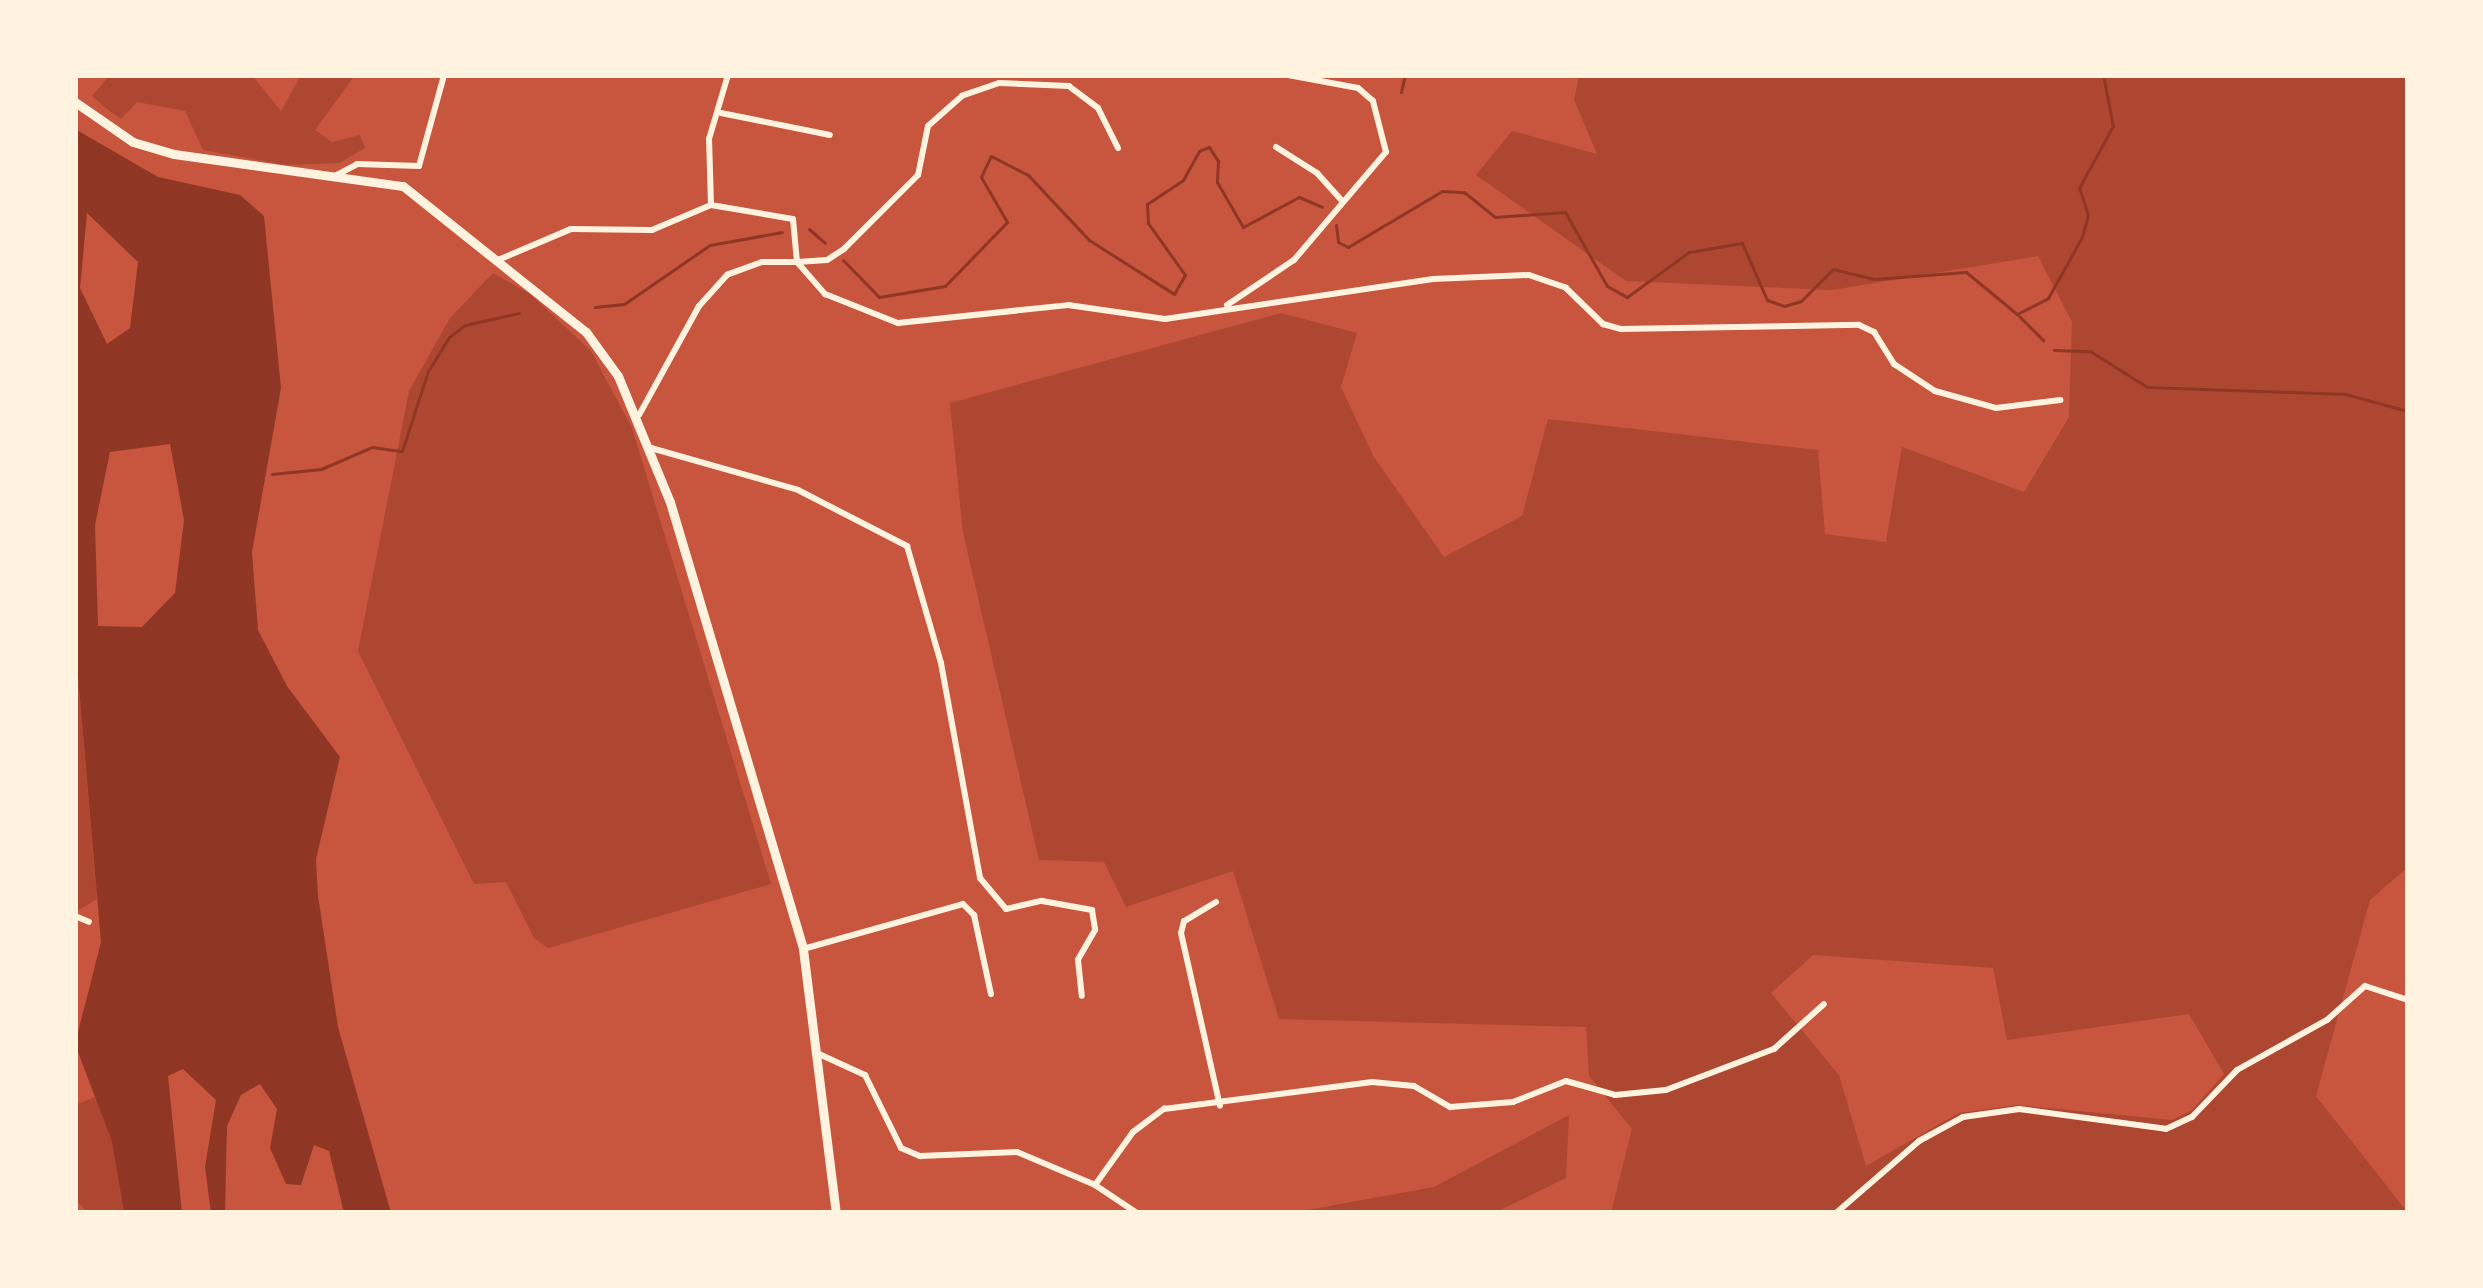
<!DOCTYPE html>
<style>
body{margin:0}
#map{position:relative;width:2483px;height:1288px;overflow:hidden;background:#c8553d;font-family:"Noto Serif",serif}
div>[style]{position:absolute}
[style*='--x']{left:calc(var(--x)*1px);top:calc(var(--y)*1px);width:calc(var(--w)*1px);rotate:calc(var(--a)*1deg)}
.green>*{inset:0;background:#ae4732}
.water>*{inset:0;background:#8f3625}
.stream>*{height:3px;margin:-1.5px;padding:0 1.5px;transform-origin:1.5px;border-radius:1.5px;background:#8f3625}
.minor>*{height:6px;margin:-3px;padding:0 3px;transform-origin:3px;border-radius:3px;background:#fff3e0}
.secondary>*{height:9px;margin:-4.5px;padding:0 4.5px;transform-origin:4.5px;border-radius:4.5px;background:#fff3e0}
span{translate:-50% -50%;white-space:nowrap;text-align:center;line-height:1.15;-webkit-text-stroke:12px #fff3e0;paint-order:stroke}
.frame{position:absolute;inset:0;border:78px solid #fff3e0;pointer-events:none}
</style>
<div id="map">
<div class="green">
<div style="clip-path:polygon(110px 75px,252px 75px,281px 111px,301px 75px,355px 75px,315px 130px,332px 142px,360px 135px,365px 148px,339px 163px,286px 165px,203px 150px,185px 111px,137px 102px,121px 119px,107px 109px,92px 96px)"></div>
<div style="clip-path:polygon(evenodd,1579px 75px,2408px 75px,2408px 867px,2370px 900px,2316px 1096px,2408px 1213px,1611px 1213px,1632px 1129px,1589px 1076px,1586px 1027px,1279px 1019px,1233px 871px,1126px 907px,1104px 862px,1039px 860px,963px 533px,950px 403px,1281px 313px,1357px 333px,1341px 387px,1374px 457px,1444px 557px,1522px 516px,1548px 419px,1818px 450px,1825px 534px,1886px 542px,1902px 447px,2024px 492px,2069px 417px,2072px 322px,2038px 256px,1832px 290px,1626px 281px,1476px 175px,1512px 131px,1597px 154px,1574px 100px,1579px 75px,1813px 955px,1993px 968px,2007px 1040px,2189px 1014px,2224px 1074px,2192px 1110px,2172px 1120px,2017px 1105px,1959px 1113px,1866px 1166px,1839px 1075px,1771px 993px,1813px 955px)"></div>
<div style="clip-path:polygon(493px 273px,530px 294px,591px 351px,632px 428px,771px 884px,548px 948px,534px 938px,506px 882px,474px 884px,358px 651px,409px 391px,450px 318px)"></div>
<div style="clip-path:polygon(75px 641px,97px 899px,75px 912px)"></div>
<div style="clip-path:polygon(95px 1097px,112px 1142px,124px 1213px,88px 1213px,75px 1199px,75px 1105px)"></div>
<div style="clip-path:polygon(1569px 1115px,1566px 1178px,1494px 1213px,1291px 1213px,1434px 1187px)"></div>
</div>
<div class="water">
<div style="clip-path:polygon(evenodd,75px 129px,158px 177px,240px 195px,264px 216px,281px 388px,252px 552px,258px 630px,287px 686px,340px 757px,316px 859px,318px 896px,338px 1027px,391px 1213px,344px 1213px,329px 1151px,314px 1145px,301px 1185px,286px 1184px,270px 1148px,277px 1109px,260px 1084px,241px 1095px,227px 1126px,225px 1213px,211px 1213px,205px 1167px,216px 1100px,183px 1069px,168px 1076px,182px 1213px,124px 1213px,112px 1142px,75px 1044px,101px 942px,75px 641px,75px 129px,87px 213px,138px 262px,130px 328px,107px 344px,80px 288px,87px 213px,75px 129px,170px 444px,184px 520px,175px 593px,142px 627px,98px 626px,95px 525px,110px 452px,170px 444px)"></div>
</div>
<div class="stream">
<div style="--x:1401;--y:92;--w:17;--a:-77"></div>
<div style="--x:1336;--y:225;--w:17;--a:83"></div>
<div style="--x:1338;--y:242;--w:11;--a:27"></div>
<div style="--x:1348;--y:247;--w:109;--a:-30.8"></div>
<div style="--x:1442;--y:191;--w:22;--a:3"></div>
<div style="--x:1464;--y:192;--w:40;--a:39"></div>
<div style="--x:1495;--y:217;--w:70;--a:-4.1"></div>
<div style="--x:1565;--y:212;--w:85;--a:60.4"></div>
<div style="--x:1607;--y:286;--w:23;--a:29"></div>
<div style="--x:1627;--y:297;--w:77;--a:-36"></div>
<div style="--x:1689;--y:252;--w:54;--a:-9.6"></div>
<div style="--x:1742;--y:243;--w:62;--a:66.3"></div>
<div style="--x:1767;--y:300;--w:18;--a:19"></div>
<div style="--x:1784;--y:306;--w:18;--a:-16"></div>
<div style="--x:1801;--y:301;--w:45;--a:-45"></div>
<div style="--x:1833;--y:269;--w:42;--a:13.7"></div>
<div style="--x:1874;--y:279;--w:92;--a:-4.4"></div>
<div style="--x:1966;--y:272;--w:66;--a:39.5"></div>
<div style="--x:2017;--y:314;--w:35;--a:-27"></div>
<div style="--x:2048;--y:298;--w:70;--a:-60.9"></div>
<div style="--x:2082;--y:237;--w:23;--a:-75"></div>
<div style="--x:2088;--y:215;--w:28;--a:-108"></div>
<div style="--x:2079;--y:188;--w:71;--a:-61.3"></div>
<div style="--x:2113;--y:126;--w:52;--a:-101.1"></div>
<div style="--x:809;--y:229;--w:21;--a:41"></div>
<div style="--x:843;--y:260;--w:52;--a:45.8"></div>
<div style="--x:879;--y:297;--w:67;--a:-9.5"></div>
<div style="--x:945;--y:286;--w:89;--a:-45.9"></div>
<div style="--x:1007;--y:222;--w:52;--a:-120"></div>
<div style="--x:981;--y:177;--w:23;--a:-65"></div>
<div style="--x:991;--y:156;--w:42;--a:27.2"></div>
<div style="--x:1028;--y:175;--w:89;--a:46.8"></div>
<div style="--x:1089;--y:240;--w:101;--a:32.4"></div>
<div style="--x:1174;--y:294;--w:22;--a:-60"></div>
<div style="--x:1185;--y:275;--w:64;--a:-125.4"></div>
<div style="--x:1148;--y:223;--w:19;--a:-93"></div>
<div style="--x:1147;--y:204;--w:43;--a:-33.7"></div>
<div style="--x:1183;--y:180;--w:33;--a:-61"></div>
<div style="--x:1199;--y:151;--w:11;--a:-22"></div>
<div style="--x:1209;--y:147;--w:17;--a:57"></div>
<div style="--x:1218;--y:161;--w:21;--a:93"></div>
<div style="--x:1217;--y:182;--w:52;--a:60"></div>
<div style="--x:1243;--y:227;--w:64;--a:-28.2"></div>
<div style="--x:1299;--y:197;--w:25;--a:23"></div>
<div style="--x:595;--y:307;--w:29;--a:-6"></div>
<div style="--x:624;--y:304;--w:104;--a:-34.5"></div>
<div style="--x:710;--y:245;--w:73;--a:-10.2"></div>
<div style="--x:2017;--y:314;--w:37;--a:45"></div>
<div style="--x:2054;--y:350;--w:36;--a:2"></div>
<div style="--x:2090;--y:351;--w:67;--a:32.3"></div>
<div style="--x:2147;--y:387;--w:198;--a:2"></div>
<div style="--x:2345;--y:394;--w:65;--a:15.1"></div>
<div style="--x:272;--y:474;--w:49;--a:-5.8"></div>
<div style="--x:321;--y:469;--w:56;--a:-23.3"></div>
<div style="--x:372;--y:447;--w:30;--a:8"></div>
<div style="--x:402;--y:451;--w:84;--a:-72"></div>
<div style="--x:428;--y:371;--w:40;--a:-58"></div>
<div style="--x:449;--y:337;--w:20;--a:-37"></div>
<div style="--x:465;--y:325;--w:55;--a:-12.5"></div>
</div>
<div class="minor">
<div style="--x:721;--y:113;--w:111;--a:11.4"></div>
<div style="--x:1276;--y:147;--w:49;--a:32.4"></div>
<div style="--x:1317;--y:173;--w:38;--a:48"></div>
<div style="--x:1118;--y:148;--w:45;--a:-116.6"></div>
<div style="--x:1098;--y:108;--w:36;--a:-143"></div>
<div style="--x:1069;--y:86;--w:70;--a:-177.5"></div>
<div style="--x:999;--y:83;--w:39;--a:161"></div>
<div style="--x:962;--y:96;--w:45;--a:138.6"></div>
<div style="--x:928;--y:126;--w:50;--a:101.5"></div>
<div style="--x:918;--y:175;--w:105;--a:135"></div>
<div style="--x:844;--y:249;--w:20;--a:147"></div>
<div style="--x:827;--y:260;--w:30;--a:176"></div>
<div style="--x:797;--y:262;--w:43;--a:48.8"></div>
<div style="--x:825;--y:294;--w:79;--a:21.7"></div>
<div style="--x:898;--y:323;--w:171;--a:-6"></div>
<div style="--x:1068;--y:305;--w:98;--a:8.2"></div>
<div style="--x:1165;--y:319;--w:271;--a:-8.5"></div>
<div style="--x:1433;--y:279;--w:96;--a:-2.4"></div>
<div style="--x:1529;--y:275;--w:39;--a:19"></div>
<div style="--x:1566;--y:288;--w:52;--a:44.2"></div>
<div style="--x:1603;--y:324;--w:19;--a:16"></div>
<div style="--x:1621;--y:329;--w:238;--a:-1"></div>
<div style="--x:1859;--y:325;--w:17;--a:25"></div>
<div style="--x:1874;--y:332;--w:38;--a:58"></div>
<div style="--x:1894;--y:364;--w:49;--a:33.4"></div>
<div style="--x:1935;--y:391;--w:63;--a:15.6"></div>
<div style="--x:1996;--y:408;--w:65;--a:-7"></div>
<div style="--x:333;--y:177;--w:27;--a:-28"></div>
<div style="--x:357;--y:164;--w:62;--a:1.8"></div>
<div style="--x:419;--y:166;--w:94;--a:-74.6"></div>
<div style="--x:711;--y:205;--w:66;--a:-91.7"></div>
<div style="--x:709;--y:139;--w:67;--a:-73.5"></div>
<div style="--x:498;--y:260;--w:79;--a:-23"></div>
<div style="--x:571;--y:229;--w:81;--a:0.7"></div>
<div style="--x:652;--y:230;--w:64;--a:-23"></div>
<div style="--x:711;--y:205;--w:83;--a:9.7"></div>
<div style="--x:793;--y:219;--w:43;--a:84.7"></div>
<div style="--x:797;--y:262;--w:35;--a:180"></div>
<div style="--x:762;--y:262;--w:37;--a:160"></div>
<div style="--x:727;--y:275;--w:42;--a:132.1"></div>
<div style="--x:699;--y:306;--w:124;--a:118.8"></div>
<div style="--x:1227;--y:305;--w:81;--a:-33.9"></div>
<div style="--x:1294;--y:260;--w:142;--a:-49.6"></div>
<div style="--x:1386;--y:152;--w:53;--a:-104.3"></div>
<div style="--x:1373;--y:101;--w:20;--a:-139"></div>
<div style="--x:1358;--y:88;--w:71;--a:-169.5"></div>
<div style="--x:651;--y:448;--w:153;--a:15.9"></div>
<div style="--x:798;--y:490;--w:123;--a:27.2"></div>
<div style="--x:907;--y:546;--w:122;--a:73.8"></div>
<div style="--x:941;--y:663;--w:219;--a:79.7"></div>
<div style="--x:980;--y:878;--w:40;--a:50"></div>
<div style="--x:1006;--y:909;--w:37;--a:-13"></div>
<div style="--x:1042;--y:901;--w:51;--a:10.2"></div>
<div style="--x:1092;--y:910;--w:20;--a:81"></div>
<div style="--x:1095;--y:930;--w:34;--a:120"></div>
<div style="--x:1078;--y:960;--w:36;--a:84"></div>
<div style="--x:1216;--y:902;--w:37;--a:149"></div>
<div style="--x:1184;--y:921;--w:12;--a:104"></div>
<div style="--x:1181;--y:933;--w:177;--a:77.3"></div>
<div style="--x:75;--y:916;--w:15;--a:23"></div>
<div style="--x:803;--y:949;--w:166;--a:-15.7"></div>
<div style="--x:963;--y:904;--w:16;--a:45"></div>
<div style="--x:974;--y:915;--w:81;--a:77.9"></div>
<div style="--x:819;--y:1054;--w:51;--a:24.5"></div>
<div style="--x:865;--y:1075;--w:81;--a:63.7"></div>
<div style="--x:901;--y:1148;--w:21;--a:23"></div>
<div style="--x:920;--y:1156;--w:97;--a:-2.4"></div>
<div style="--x:1017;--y:1152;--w:85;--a:22.9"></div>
<div style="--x:1095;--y:1185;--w:65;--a:-54.4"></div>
<div style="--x:1133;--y:1132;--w:39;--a:-37"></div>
<div style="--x:1164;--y:1109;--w:210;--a:-7.4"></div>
<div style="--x:1372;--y:1082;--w:42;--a:5.4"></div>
<div style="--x:1414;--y:1086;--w:42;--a:30.3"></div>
<div style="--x:1450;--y:1107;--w:63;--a:-4.5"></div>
<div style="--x:1513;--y:1102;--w:57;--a:-21.6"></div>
<div style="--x:1566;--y:1081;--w:51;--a:15.9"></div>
<div style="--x:1615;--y:1095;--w:51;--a:-5.6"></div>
<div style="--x:1666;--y:1090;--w:116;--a:-20.8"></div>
<div style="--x:1774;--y:1049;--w:67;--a:-42"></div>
<div style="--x:1095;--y:1185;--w:50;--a:33.7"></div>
<div style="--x:1836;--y:1213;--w:110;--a:-40.9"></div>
<div style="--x:1919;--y:1141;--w:50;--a:-28.6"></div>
<div style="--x:1963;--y:1117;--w:57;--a:-8.1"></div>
<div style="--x:2019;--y:1109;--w:148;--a:7.7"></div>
<div style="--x:2166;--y:1129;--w:29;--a:-25"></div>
<div style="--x:2192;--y:1117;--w:65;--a:-46.2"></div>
<div style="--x:2237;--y:1070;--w:103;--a:-29.1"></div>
<div style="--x:2327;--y:1020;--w:51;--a:-41.8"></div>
<div style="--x:2365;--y:986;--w:45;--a:18"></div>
</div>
<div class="secondary">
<div style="--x:75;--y:102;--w:70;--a:34.6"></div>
<div style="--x:133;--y:142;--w:43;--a:16.3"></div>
<div style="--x:174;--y:154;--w:231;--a:8"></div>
<div style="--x:403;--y:186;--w:234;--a:38.6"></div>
<div style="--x:586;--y:332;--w:54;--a:54"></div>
<div style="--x:618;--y:376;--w:136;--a:67.6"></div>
<div style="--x:670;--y:502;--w:466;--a:73.4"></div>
<div style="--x:803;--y:949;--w:266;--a:82.9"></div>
</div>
<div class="frame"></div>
</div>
